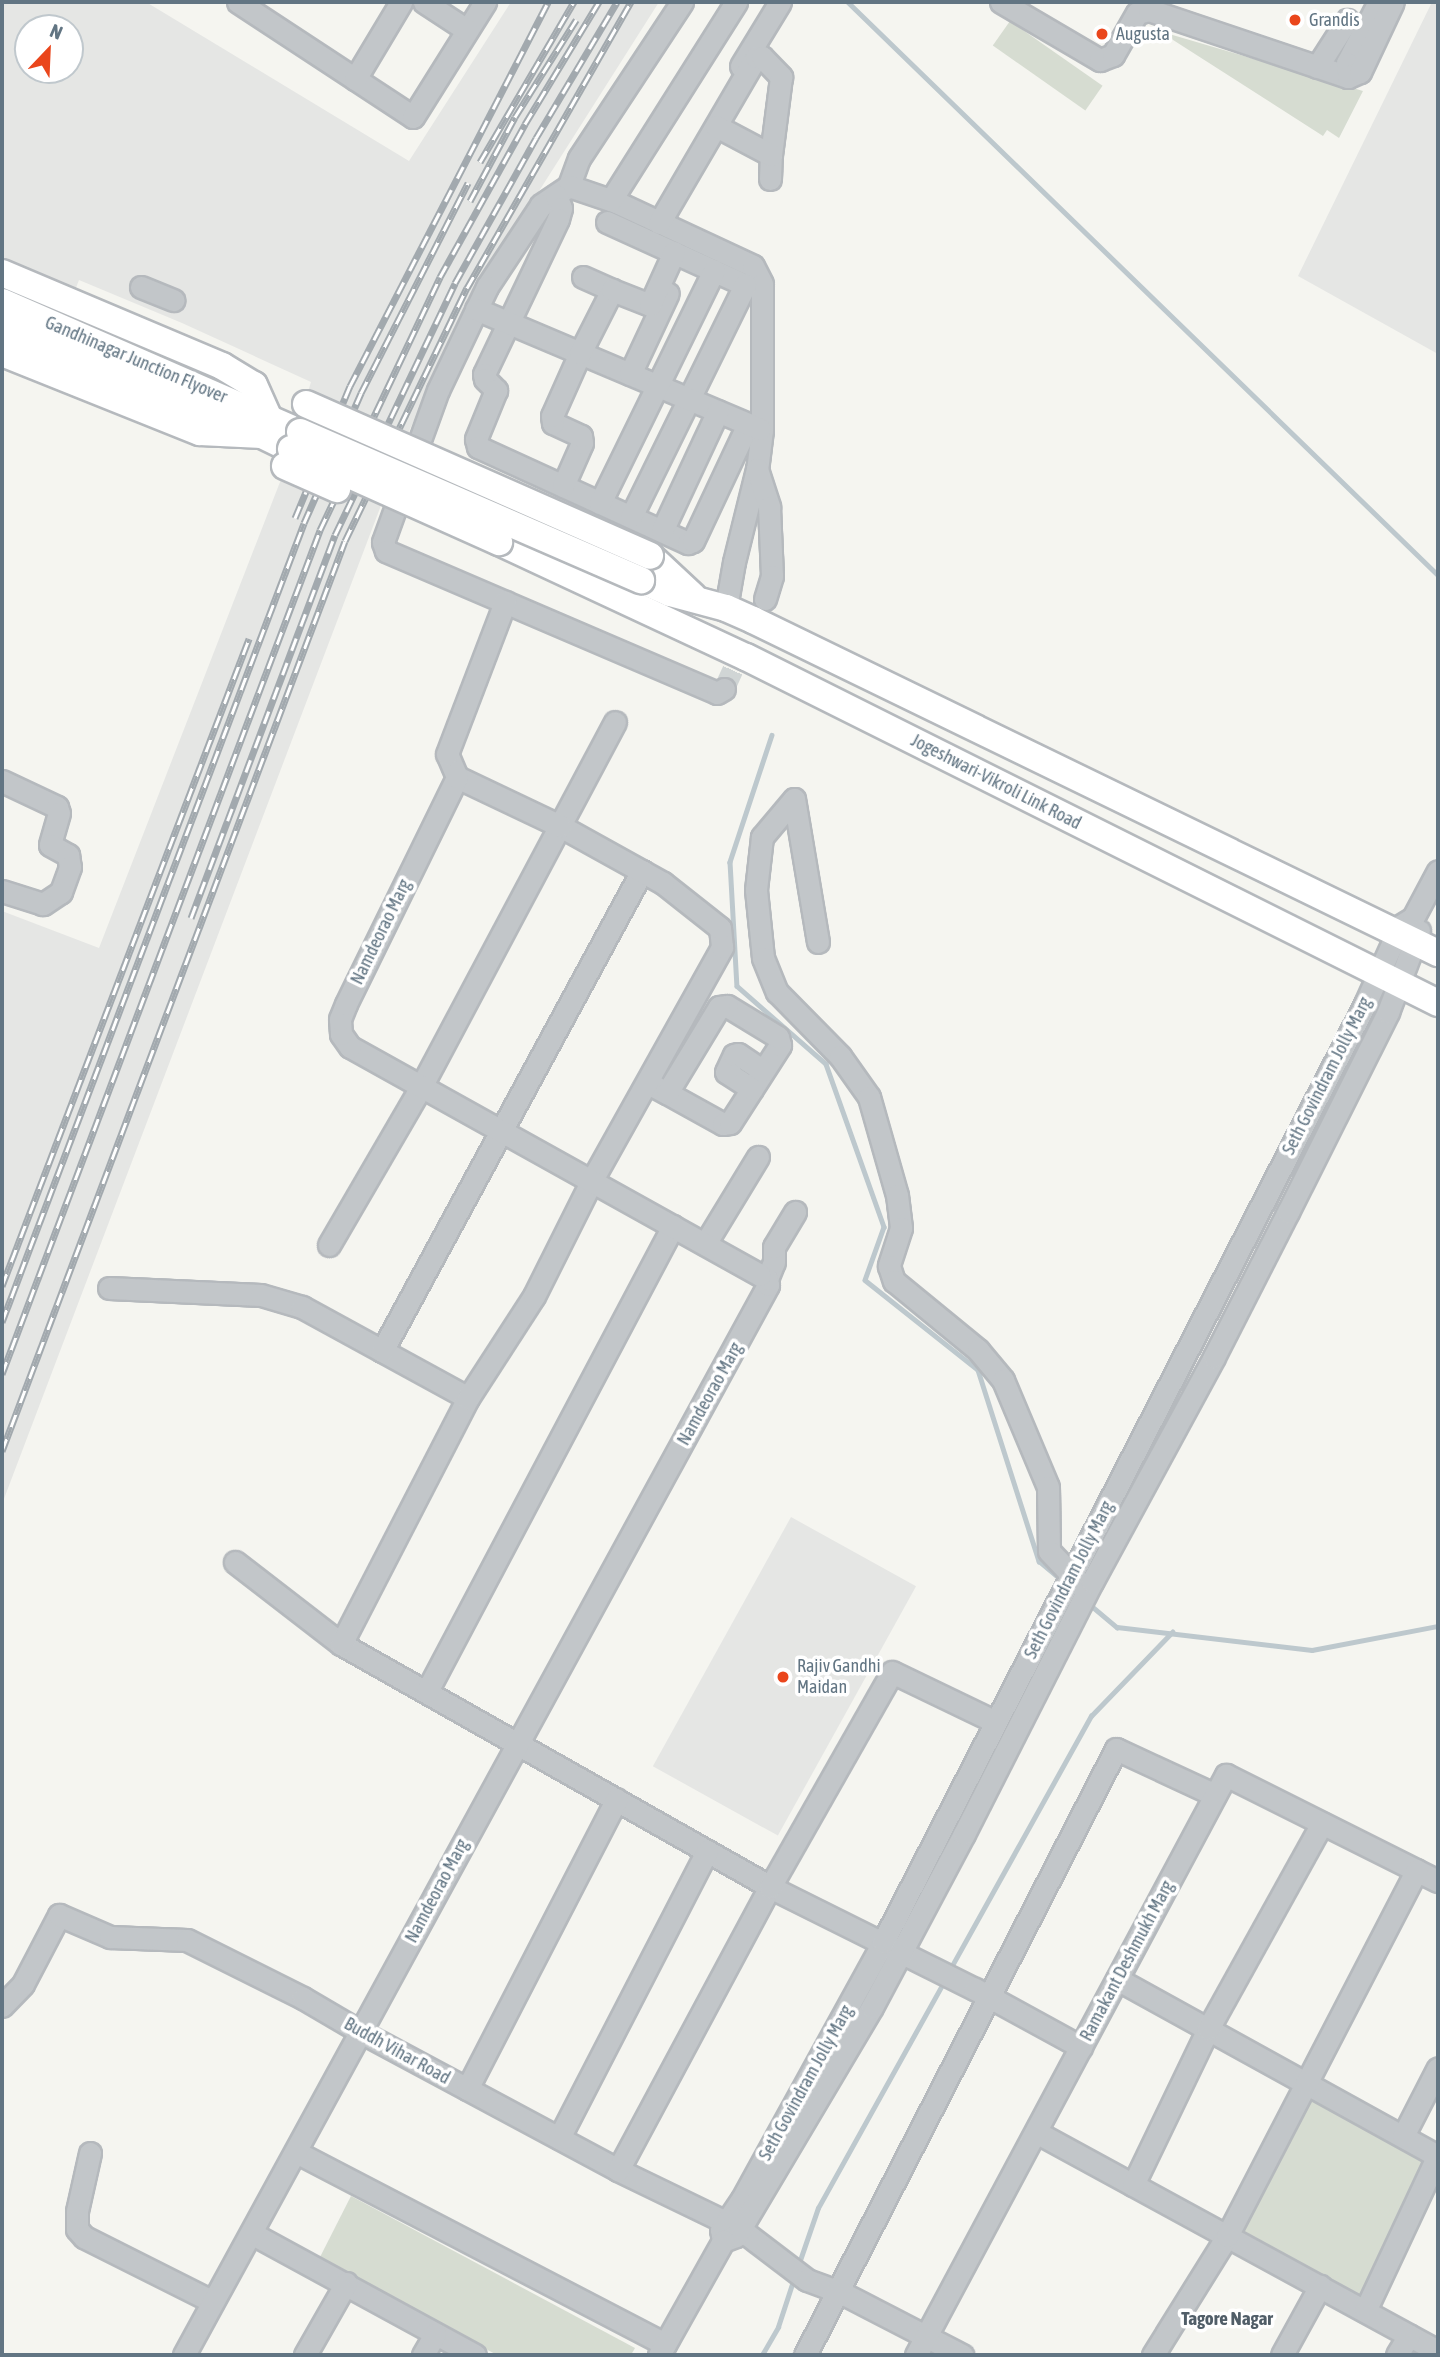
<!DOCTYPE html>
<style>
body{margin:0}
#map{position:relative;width:1440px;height:2357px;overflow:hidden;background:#f5f5f0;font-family:"Asap Condensed",sans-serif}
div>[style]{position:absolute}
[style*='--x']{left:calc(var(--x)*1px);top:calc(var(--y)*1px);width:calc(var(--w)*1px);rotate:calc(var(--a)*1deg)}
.built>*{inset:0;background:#e5e6e4;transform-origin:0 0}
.green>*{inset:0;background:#d6dcd1;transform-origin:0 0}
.stream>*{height:4.5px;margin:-2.25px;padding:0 2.25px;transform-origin:2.25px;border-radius:2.25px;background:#bdc8cd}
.minor-tunnel>*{height:21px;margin-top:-10.5px;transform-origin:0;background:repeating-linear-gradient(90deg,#d0d5d5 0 21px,transparent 0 31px)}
.roads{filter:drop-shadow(2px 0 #b5b9bd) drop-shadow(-2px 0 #b5b9bd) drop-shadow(0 2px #b5b9bd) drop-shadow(0 -2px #b5b9bd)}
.minor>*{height:21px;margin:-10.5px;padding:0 10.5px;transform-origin:10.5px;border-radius:10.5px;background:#c2c6c9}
.major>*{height:26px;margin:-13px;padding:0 13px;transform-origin:13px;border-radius:13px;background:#fff}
.rail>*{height:7px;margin-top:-3.5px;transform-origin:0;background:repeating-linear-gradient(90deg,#fff 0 13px,#a2a9ae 0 26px);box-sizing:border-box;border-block:2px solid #a2a9ae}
.bridges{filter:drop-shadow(2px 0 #b5b9bd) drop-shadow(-2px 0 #b5b9bd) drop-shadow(0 2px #b5b9bd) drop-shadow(0 -2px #b5b9bd)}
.major-bridge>*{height:26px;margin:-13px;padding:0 13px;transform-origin:13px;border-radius:13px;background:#fff}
.dots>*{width:19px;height:19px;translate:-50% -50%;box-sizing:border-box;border:4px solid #fff;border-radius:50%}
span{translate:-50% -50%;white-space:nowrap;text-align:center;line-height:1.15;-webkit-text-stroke:7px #fff;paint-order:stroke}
.poi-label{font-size:18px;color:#627583}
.left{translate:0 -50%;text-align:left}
.street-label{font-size:18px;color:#627583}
.neighbourhood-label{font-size:19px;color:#515e68;font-weight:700}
.frame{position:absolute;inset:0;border:4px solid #627583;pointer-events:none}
.north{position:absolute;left:14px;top:14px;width:70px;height:70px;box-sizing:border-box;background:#fff;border:2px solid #c0c8cd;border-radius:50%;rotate:23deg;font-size:19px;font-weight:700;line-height:28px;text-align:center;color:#627583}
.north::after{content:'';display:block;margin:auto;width:24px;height:32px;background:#ea461c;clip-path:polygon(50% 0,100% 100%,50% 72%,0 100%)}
</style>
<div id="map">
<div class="built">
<div style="clip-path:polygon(evenodd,2px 2px,146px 2px,409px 161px,511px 2px,659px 2px,480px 284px,410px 429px,2px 1504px,2px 911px,99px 948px,280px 482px,311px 382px,182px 323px,79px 280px,74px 293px,2px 263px,2px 2px,28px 28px,70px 28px,70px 70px,28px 70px,28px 28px)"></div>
<div style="clip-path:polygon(1432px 2px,1438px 2px,1438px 354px,1298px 276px)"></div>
<div style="left:791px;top:1517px;width:143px;height:285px;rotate:29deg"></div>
</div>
<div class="green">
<div style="left:1010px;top:21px;width:113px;height:30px;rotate:35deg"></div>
<div style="clip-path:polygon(1159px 31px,1363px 91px,1339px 138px,1327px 130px,1323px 136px)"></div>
<div style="left:1304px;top:2082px;width:153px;height:172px;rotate:29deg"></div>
<div style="clip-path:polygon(351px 2196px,635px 2348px,631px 2355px,497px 2355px,319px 2259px)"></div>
</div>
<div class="stream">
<div style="--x:848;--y:2;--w:822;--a:44.16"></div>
<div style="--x:772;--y:735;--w:134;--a:108.3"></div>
<div style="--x:730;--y:862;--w:124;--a:86.8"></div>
<div style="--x:737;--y:986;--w:118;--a:41.2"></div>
<div style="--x:826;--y:1064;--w:173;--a:70.4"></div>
<div style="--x:884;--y:1227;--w:56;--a:109.7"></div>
<div style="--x:865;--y:1280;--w:144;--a:38.5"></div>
<div style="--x:978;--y:1370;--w:201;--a:72.3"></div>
<div style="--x:1039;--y:1561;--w:31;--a:40"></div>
<div style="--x:1088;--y:1603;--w:38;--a:40"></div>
<div style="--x:1117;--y:1627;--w:196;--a:6.7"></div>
<div style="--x:1312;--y:1650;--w:128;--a:-10.8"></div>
<div style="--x:949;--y:1971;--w:292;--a:-60.9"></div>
<div style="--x:1091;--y:1716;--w:117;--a:-46"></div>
<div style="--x:798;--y:2266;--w:61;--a:-71"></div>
<div style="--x:818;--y:2208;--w:259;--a:-60.9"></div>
<div style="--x:762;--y:2355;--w:32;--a:-60"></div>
<div style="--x:778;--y:2327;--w:52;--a:-71.9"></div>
</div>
<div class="minor-tunnel">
<div style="--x:724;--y:689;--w:99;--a:-65.5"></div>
</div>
<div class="roads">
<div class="minor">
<div style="--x:238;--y:2;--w:209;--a:33.3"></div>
<div style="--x:413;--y:117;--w:136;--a:-57.9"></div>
<div style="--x:424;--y:2;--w:51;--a:33.1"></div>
<div style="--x:682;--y:2;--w:187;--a:123.4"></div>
<div style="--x:579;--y:158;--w:30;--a:110"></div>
<div style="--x:569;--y:186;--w:34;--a:146"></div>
<div style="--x:541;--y:205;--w:98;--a:123.4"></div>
<div style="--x:487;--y:287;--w:114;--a:115.4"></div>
<div style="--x:438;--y:390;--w:162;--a:109.9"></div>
<div style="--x:383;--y:542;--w:9;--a:72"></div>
<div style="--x:386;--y:551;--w:360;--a:23.2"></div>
<div style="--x:717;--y:693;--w:8;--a:-30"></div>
<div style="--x:1001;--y:2;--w:115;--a:30.4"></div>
<div style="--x:1100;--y:60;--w:14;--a:-21"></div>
<div style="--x:1113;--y:55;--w:48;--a:-60.3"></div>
<div style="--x:1137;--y:13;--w:12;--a:-14"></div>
<div style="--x:1149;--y:10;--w:210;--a:18.6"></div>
<div style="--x:1379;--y:2;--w:69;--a:117.7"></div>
<div style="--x:1347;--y:63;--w:14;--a:86"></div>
<div style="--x:1348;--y:77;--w:13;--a:-23"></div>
<div style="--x:1360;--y:72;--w:77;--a:-64.8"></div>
<div style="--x:741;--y:66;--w:75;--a:-58.6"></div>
<div style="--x:1317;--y:67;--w:56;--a:-57.4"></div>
<div style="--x:355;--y:79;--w:90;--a:-59.1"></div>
<div style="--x:770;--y:179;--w:24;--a:-88"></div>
<div style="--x:569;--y:186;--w:50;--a:18.8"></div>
<div style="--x:616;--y:202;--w:151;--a:25"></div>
<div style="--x:753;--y:266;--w:20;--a:63"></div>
<div style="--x:762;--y:284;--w:146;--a:90"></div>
<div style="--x:762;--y:430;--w:39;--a:97"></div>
<div style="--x:757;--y:469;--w:96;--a:103.9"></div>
<div style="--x:734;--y:562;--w:47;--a:99.9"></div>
<div style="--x:556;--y:195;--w:14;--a:69"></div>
<div style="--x:561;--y:208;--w:11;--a:105"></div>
<div style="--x:558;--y:219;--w:172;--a:115.5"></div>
<div style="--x:484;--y:374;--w:5;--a:79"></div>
<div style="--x:485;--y:379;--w:16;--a:45"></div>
<div style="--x:496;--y:390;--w:53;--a:112.2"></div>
<div style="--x:476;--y:439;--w:8;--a:76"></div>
<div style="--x:478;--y:447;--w:231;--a:24.6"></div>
<div style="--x:688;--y:543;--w:5;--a:-22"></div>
<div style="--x:693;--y:541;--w:129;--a:-64.8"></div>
<div style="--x:611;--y:200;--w:234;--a:-57.7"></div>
<div style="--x:607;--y:222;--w:152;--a:24.5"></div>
<div style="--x:745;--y:285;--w:258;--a:116.2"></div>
<div style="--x:659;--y:223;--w:192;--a:-59.7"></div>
<div style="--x:756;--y:57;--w:6;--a:0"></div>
<div style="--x:762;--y:57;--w:28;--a:46"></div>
<div style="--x:781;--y:77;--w:79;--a:97.3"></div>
<div style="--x:771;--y:155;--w:62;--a:-152.2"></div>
<div style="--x:583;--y:277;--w:32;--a:24"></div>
<div style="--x:141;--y:287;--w:35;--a:22"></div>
<div style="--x:476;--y:309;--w:308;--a:22.9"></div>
<div style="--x:630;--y:374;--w:89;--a:-64.9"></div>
<div style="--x:757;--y:469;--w:40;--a:72"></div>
<div style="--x:769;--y:507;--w:69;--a:87.5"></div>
<div style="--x:772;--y:576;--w:24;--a:107"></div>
<div style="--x:563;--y:486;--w:47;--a:-66.2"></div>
<div style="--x:582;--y:443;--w:7;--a:-98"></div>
<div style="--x:581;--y:436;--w:31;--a:-155"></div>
<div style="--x:553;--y:423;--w:7;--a:-98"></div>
<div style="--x:552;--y:416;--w:69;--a:-66"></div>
<div style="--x:580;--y:353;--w:71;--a:-63.1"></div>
<div style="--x:612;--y:290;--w:41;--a:21.5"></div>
<div style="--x:650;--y:305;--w:58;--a:-65.6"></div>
<div style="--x:600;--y:503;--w:259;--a:-63.9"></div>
<div style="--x:662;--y:531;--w:132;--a:-65"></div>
<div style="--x:2;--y:781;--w:61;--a:25.3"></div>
<div style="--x:57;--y:807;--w:6;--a:72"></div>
<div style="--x:59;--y:813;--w:33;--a:106"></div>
<div style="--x:50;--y:845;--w:21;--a:29"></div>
<div style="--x:68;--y:855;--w:12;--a:81"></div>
<div style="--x:70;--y:867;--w:27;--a:110"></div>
<div style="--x:61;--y:892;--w:22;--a:146"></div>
<div style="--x:43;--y:904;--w:43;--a:-162.4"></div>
<div style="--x:818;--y:942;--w:145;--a:-99.5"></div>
<div style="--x:794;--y:799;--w:50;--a:130.1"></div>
<div style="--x:762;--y:837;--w:53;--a:96.5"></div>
<div style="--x:756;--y:890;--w:68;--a:84.1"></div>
<div style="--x:763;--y:958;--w:37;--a:68"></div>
<div style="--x:777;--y:992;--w:90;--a:45.5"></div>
<div style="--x:840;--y:1056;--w:50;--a:54.7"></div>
<div style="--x:869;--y:1097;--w:102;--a:74.1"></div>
<div style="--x:897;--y:1195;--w:33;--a:83"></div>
<div style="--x:901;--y:1228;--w:40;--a:108"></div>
<div style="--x:889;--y:1266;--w:16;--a:72"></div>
<div style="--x:894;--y:1281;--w:109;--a:39.4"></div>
<div style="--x:978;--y:1350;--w:39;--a:50"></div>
<div style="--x:1003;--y:1380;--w:116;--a:67.2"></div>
<div style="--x:1048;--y:1487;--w:64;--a:89.1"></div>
<div style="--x:1049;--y:1551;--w:45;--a:46.8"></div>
<div style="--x:648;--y:1083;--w:21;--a:28"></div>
<div style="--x:667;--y:1093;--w:64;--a:29"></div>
<div style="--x:723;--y:1124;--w:7;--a:-8"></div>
<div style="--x:730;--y:1123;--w:93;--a:-57.3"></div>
<div style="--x:780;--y:1045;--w:8;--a:-104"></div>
<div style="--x:778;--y:1037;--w:60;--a:-148.7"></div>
<div style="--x:727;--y:1006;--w:8;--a:173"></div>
<div style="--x:719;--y:1007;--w:100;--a:121.2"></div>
<div style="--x:752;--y:1089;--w:31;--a:-147"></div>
<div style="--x:726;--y:1072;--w:19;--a:-65"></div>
<div style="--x:734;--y:1055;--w:4;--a:-14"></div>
<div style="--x:738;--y:1054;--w:30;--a:34"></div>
<div style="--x:705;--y:1244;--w:102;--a:-58.7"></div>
<div style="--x:329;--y:1245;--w:185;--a:-59.8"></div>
<div style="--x:422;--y:1085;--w:411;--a:-62"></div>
<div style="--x:767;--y:1279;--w:18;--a:-68"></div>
<div style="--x:774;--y:1262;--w:15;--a:-90"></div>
<div style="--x:774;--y:1247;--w:41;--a:-59"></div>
<div style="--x:109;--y:1288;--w:152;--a:2.6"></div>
<div style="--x:261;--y:1295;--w:43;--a:16.3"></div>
<div style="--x:302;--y:1307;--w:189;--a:28.7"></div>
<div style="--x:382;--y:1351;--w:546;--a:-61.56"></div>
<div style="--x:235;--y:1562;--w:134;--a:37.7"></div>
<div style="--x:341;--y:1644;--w:493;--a:29.5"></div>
<div style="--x:770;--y:1887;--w:229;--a:26.5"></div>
<div style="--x:975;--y:1989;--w:121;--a:28.7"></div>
<div style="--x:341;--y:1644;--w:277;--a:-62.7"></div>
<div style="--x:468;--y:1398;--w:121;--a:-57.1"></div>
<div style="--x:534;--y:1296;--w:130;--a:-63.4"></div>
<div style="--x:592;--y:1180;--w:267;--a:-60.8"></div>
<div style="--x:722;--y:947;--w:19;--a:-96"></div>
<div style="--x:720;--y:928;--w:73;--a:-141.7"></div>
<div style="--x:663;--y:883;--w:118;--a:-151"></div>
<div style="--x:560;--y:826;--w:114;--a:-154.6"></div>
<div style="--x:427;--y:1691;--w:526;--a:-62.12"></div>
<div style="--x:1117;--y:1979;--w:367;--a:28.9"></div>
<div style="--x:2;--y:2006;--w:30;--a:-46"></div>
<div style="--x:23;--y:1984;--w:78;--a:-62.4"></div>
<div style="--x:59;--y:1915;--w:56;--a:23.3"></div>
<div style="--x:110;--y:1937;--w:77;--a:2.2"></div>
<div style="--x:187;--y:1940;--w:130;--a:26.6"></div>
<div style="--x:303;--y:1998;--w:67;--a:30.4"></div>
<div style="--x:361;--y:2032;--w:292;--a:28.2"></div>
<div style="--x:618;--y:2170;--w:136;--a:25.8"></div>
<div style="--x:740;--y:2229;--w:84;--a:37.3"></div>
<div style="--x:807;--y:2280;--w:33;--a:20"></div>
<div style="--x:838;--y:2291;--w:140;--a:27.3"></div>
<div style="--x:467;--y:2089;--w:326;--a:-62.7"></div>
<div style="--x:1036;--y:2132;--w:458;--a:28.6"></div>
<div style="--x:1403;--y:2136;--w:76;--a:-62.8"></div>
<div style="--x:559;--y:2138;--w:323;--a:-62.7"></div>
<div style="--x:296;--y:2152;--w:416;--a:27.5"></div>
<div style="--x:90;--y:2153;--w:59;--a:102.6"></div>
<div style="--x:77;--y:2211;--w:18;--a:90"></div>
<div style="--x:77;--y:2229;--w:11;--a:49"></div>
<div style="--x:84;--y:2237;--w:144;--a:26.7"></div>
<div style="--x:618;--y:2170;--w:321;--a:-61.8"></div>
<div style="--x:770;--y:1887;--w:247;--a:-60.4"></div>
<div style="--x:892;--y:1672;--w:115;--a:25.7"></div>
<div style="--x:1133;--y:2185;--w:173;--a:-64.3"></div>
<div style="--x:1208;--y:2029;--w:235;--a:-61"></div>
<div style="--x:251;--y:2233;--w:255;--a:28.6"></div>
<div style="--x:723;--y:2241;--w:11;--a:-100"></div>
<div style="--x:721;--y:2230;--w:37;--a:-56"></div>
<div style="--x:742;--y:2199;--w:293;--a:-61.2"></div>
<div style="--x:883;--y:1942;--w:1055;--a:-62.8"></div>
<div style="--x:1365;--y:1004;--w:85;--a:-65.8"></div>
<div style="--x:1400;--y:926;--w:15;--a:-32"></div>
<div style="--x:1413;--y:918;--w:53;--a:-62"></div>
<div style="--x:723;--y:2241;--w:14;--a:-21"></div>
<div style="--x:736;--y:2236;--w:266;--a:-59.3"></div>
<div style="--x:872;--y:2007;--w:196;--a:-62"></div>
<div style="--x:964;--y:1834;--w:283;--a:-63.1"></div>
<div style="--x:1092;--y:1582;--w:256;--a:-61.5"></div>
<div style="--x:1214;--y:1357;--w:163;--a:-63"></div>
<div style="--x:1288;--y:1212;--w:224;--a:-63.4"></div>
<div style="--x:1388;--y:1012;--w:87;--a:-69.1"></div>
<div style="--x:1365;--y:2311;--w:172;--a:-64.9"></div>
<div style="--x:184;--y:2355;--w:1219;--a:-61.37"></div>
<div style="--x:768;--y:1285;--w:6;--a:-99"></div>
<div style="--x:767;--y:1279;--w:8;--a:-150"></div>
<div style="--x:760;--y:1275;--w:469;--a:-150.9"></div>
<div style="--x:350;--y:1047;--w:16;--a:-125"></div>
<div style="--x:341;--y:1034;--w:15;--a:-94"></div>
<div style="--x:340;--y:1019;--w:16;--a:-68"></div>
<div style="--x:346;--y:1004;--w:253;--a:-63.9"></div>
<div style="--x:457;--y:777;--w:25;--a:-113"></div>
<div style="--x:447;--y:754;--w:163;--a:-69.1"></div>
<div style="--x:305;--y:2355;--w:83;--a:-60.3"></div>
<div style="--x:423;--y:2355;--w:24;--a:-60"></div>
<div style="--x:659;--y:2355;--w:131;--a:-60.7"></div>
<div style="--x:805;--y:2355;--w:681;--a:-62.83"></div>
<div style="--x:1116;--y:1749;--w:109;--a:24.9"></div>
<div style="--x:916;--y:2355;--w:658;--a:-61.88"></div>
<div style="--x:1226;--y:1775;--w:237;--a:26.6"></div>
<div style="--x:1153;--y:2355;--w:140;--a:-58.1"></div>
<div style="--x:1227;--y:2236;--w:412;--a:-62.6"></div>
<div style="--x:1282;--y:2355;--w:79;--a:-61.2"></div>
<div style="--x:1397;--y:2355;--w:23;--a:-59"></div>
</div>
<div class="major">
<div style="--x:2;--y:273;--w:239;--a:22.9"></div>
<div style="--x:222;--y:366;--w:37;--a:31"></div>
<div style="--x:254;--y:385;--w:36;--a:66"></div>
<div style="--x:2;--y:302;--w:325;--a:23.6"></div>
<div style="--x:2;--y:329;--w:254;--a:22.4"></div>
<div style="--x:2;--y:353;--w:213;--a:21.8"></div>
<div style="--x:200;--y:432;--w:62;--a:2.8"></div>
<div style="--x:262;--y:435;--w:32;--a:26"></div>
<div style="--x:499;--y:542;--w:272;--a:25"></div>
<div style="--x:746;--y:657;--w:774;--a:26.57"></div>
<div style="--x:650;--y:556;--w:59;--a:42.9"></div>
<div style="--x:641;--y:580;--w:32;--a:24"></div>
<div style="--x:670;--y:593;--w:58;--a:15"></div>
<div style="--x:726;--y:608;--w:30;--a:24"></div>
<div style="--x:753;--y:620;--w:762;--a:25.93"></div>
</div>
</div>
<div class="rail">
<div style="--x:480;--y:162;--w:186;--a:-59.6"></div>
<div style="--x:470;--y:201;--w:95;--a:-61.8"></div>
<div style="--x:515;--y:117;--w:115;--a:-57.8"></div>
<div style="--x:295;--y:518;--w:143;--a:-67.4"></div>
<div style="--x:350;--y:386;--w:432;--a:-62.7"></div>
<div style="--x:191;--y:918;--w:409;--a:-69.4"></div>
<div style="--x:335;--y:535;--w:279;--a:-64.5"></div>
<div style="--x:455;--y:283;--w:166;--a:-60.8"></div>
<div style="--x:536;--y:138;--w:158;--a:-59.2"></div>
<div style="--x:2;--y:1286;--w:693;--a:-69.11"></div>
<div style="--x:2;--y:1322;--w:854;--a:-69.29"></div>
<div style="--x:304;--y:523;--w:142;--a:-66.3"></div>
<div style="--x:361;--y:393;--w:236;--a:-63"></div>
<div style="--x:2;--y:1374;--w:902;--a:-69.35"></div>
<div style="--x:320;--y:530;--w:280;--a:-64.6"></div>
<div style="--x:440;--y:277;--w:175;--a:-60.9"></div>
<div style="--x:525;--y:124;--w:143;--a:-58.8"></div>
<div style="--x:2;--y:1451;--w:972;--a:-69.35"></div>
<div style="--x:345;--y:541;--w:281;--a:-64.3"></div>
<div style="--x:467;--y:288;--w:330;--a:-60.2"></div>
</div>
<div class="bridges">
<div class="major-bridge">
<div style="--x:306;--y:404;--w:376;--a:23.8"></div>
<div style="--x:300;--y:432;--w:372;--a:23.5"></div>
<div style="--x:291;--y:449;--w:228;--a:24.1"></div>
<div style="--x:285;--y:466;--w:57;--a:23.9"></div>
</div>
</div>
<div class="dots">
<div style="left:1295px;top:20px;background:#ea461c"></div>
<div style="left:1102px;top:34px;background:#ea461c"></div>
<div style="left:783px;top:1677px;background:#ea461c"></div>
</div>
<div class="poi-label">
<span class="left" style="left:1309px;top:20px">Grandis</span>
<span class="left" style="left:1116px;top:34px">Augusta</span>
<span class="left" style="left:797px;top:1677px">Rajiv Gandhi<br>Maidan</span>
</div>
<div class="street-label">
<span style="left:136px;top:360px;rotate:23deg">Gandhinagar Junction Flyover</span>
<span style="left:996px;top:782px;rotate:27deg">Jogeshwari-Vikroli Link Road</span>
<span style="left:381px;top:932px;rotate:-64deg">Namdeorao Marg</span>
<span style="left:1327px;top:1076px;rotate:-63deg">Seth Govindram Jolly Marg</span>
<span style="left:710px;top:1394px;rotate:-61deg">Namdeorao Marg</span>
<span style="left:1069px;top:1580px;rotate:-63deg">Seth Govindram Jolly Marg</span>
<span style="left:437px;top:1891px;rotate:-62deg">Namdeorao Marg</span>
<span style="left:1127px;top:1961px;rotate:-62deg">Ramakant Deshmukh Marg</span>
<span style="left:397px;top:2051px;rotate:29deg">Buddh Vihar Road</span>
<span style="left:806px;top:2083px;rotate:-61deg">Seth Govindram Jolly Marg</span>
</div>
<div class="neighbourhood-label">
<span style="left:1227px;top:2319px">Tagore Nagar</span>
</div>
<div class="frame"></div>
<div class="north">N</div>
</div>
